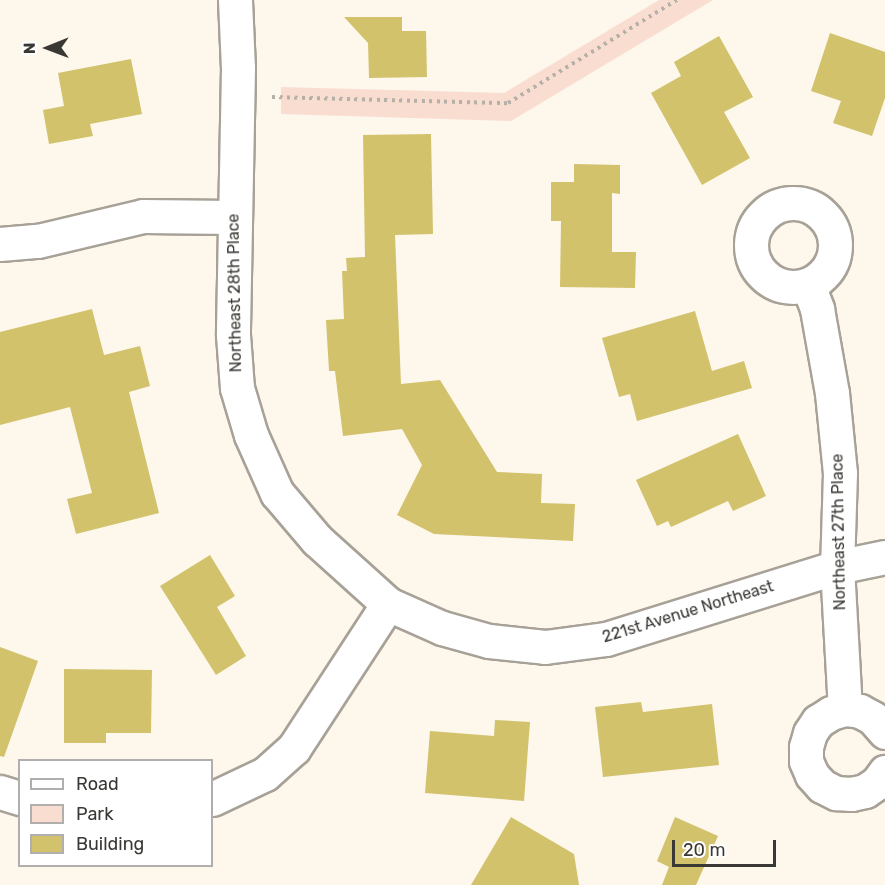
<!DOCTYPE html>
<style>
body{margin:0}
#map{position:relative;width:885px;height:885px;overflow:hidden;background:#fdf7ec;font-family:Rubik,sans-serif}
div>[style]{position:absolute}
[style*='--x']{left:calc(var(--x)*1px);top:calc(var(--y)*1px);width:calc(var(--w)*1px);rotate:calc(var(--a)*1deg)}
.green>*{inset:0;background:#faddd1}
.building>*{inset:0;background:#d2c26c}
.path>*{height:4px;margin-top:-2px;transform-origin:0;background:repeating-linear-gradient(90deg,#b5b1a8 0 3px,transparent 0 7.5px)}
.roads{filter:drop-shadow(2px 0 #a7a197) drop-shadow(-2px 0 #a7a197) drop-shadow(0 2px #a7a197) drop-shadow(0 -2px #a7a197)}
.minor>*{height:33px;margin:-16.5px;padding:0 16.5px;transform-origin:16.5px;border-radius:16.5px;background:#fff}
.minor>.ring{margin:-16.5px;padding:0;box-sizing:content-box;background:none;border:33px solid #fff;border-radius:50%}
span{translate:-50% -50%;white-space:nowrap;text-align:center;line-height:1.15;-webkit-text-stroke:6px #fff;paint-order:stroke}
.street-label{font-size:16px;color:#3a3834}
.legend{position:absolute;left:18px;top:759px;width:195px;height:108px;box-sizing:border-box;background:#fff;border:2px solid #b0afae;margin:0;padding:8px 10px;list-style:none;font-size:18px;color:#3a3834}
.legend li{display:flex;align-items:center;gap:12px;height:30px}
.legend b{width:30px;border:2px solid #b0afae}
.north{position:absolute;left:18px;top:18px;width:60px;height:60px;-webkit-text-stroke:4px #fff;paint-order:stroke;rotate:269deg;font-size:16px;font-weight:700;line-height:24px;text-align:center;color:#3a3834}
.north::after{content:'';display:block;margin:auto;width:21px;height:27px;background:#3a3834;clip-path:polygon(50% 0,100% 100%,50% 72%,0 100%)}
.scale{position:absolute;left:672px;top:840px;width:104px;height:27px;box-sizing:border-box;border:3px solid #3a3834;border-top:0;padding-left:8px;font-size:18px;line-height:21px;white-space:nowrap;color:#3a3834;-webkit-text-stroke:4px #fff;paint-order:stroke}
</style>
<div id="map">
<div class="green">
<div style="clip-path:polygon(659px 0,713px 0,511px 121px,281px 114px,281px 87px,504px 93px)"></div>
</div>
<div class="building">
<div style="clip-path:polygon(344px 17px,402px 17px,402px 31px,426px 31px,427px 77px,369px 78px,368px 43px)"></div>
<div style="clip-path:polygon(830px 33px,885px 52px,885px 98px,872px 136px,833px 123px,841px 101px,811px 91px)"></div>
<div style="clip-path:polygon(719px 36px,753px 97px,724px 112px,750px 158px,702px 185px,651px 93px,681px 76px,674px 62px)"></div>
<div style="clip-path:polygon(131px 59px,142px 114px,90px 124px,93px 136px,49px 144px,43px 110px,64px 106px,58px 73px)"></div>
<div style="clip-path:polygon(431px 134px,433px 234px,395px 235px,401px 384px,440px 380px,497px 472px,542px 474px,541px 503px,575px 504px,573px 541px,434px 534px,397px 515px,422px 465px,402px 429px,343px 436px,335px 371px,329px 371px,326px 320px,344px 319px,342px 271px,347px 271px,346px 258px,365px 257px,363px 135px)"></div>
<div style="clip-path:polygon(574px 164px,620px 165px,620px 194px,612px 193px,612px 252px,636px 252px,635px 288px,560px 287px,561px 221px,551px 221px,551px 182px,574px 182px)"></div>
<div style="clip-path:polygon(92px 309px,104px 355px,140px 346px,150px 386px,129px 392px,159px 513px,76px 534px,67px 499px,92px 493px,70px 407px,0 425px,0 332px)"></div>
<div style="clip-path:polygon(695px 311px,712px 371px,744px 361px,752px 388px,637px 421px,630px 394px,619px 397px,602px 338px)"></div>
<div style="clip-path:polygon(738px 434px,766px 496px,733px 511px,728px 501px,671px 527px,668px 521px,657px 526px,636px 480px)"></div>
<div style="clip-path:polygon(210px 555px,235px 596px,217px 607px,246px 656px,216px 675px,160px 586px)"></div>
<div style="clip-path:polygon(0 647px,38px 661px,4px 757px,0 756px)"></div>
<div style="clip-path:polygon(64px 669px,152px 670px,151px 733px,106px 733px,106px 743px,64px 743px)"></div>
<div style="clip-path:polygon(641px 702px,643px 712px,712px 704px,719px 765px,603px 777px,595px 707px)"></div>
<div style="clip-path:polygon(495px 720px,530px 722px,524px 801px,425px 793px,430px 731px,494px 736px)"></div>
<div style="clip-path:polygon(511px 817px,574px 854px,579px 885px,471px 885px)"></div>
<div style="clip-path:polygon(675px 817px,718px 836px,696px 885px,662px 885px,669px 867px,657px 861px)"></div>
</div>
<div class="path">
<div style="--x:272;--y:97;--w:236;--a:1.5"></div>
<div style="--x:508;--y:103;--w:198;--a:-31.4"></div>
</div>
<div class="roads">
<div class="minor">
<div style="--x:235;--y:0;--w:68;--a:87.5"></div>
<div style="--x:238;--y:68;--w:267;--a:91.1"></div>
<div style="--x:233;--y:335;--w:53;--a:85.7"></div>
<div style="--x:237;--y:388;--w:49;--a:73.4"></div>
<div style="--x:251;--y:435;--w:64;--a:65.9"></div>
<div style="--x:277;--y:493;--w:62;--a:49.6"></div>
<div style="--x:317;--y:540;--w:96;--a:42"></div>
<div style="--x:388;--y:604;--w:59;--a:24"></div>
<div style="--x:442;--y:628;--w:49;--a:15.5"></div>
<div style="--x:489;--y:641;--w:56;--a:6.1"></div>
<div style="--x:545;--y:647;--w:62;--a:-7.5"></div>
<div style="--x:606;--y:639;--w:242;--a:-17.3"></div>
<div style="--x:837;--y:567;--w:49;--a:-11.8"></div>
<div class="ring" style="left:751px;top:203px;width:51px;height:51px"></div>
<div style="--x:0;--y:244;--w:38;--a:-5"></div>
<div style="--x:38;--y:241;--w:108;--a:-13.4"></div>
<div style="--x:143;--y:216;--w:90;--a:0.6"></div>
<div style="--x:808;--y:285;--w:26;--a:69"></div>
<div style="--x:817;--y:309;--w:85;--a:79.9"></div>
<div style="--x:832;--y:393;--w:80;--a:84.3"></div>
<div style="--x:840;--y:473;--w:94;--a:91.8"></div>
<div style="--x:837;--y:567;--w:142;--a:86.8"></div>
<div style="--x:885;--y:732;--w:18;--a:-131"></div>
<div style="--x:873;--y:718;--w:15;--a:-152"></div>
<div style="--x:860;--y:711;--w:15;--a:-172"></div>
<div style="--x:845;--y:709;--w:15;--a:164"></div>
<div style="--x:831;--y:713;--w:15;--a:148"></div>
<div style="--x:818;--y:721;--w:14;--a:124"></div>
<div style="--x:810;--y:733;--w:15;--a:106"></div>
<div style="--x:806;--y:747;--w:14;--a:90"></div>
<div style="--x:806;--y:761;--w:15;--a:67"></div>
<div style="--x:812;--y:775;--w:15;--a:48"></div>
<div style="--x:822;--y:786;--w:16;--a:27"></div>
<div style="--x:836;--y:793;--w:15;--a:4"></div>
<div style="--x:851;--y:794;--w:14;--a:-12"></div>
<div style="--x:865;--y:791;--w:14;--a:-34"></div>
<div style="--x:877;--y:783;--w:14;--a:-54"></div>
<div style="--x:0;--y:792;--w:21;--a:17"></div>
<div style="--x:212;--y:799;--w:59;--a:-25.3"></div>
<div style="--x:265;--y:774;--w:39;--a:-42"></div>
<div style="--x:294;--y:748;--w:172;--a:-56.9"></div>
</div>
</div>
<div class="street-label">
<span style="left:235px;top:293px;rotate:-91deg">Northeast 28th Place</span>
<span style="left:839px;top:532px;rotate:-91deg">Northeast 27th Place</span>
<span style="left:688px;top:612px;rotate:-17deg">221st Avenue Northeast</span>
</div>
<ul class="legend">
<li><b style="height:8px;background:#fff"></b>Road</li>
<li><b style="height:16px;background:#faddd1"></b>Park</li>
<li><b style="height:16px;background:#d2c26c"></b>Building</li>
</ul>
<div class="north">N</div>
<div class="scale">20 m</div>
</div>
